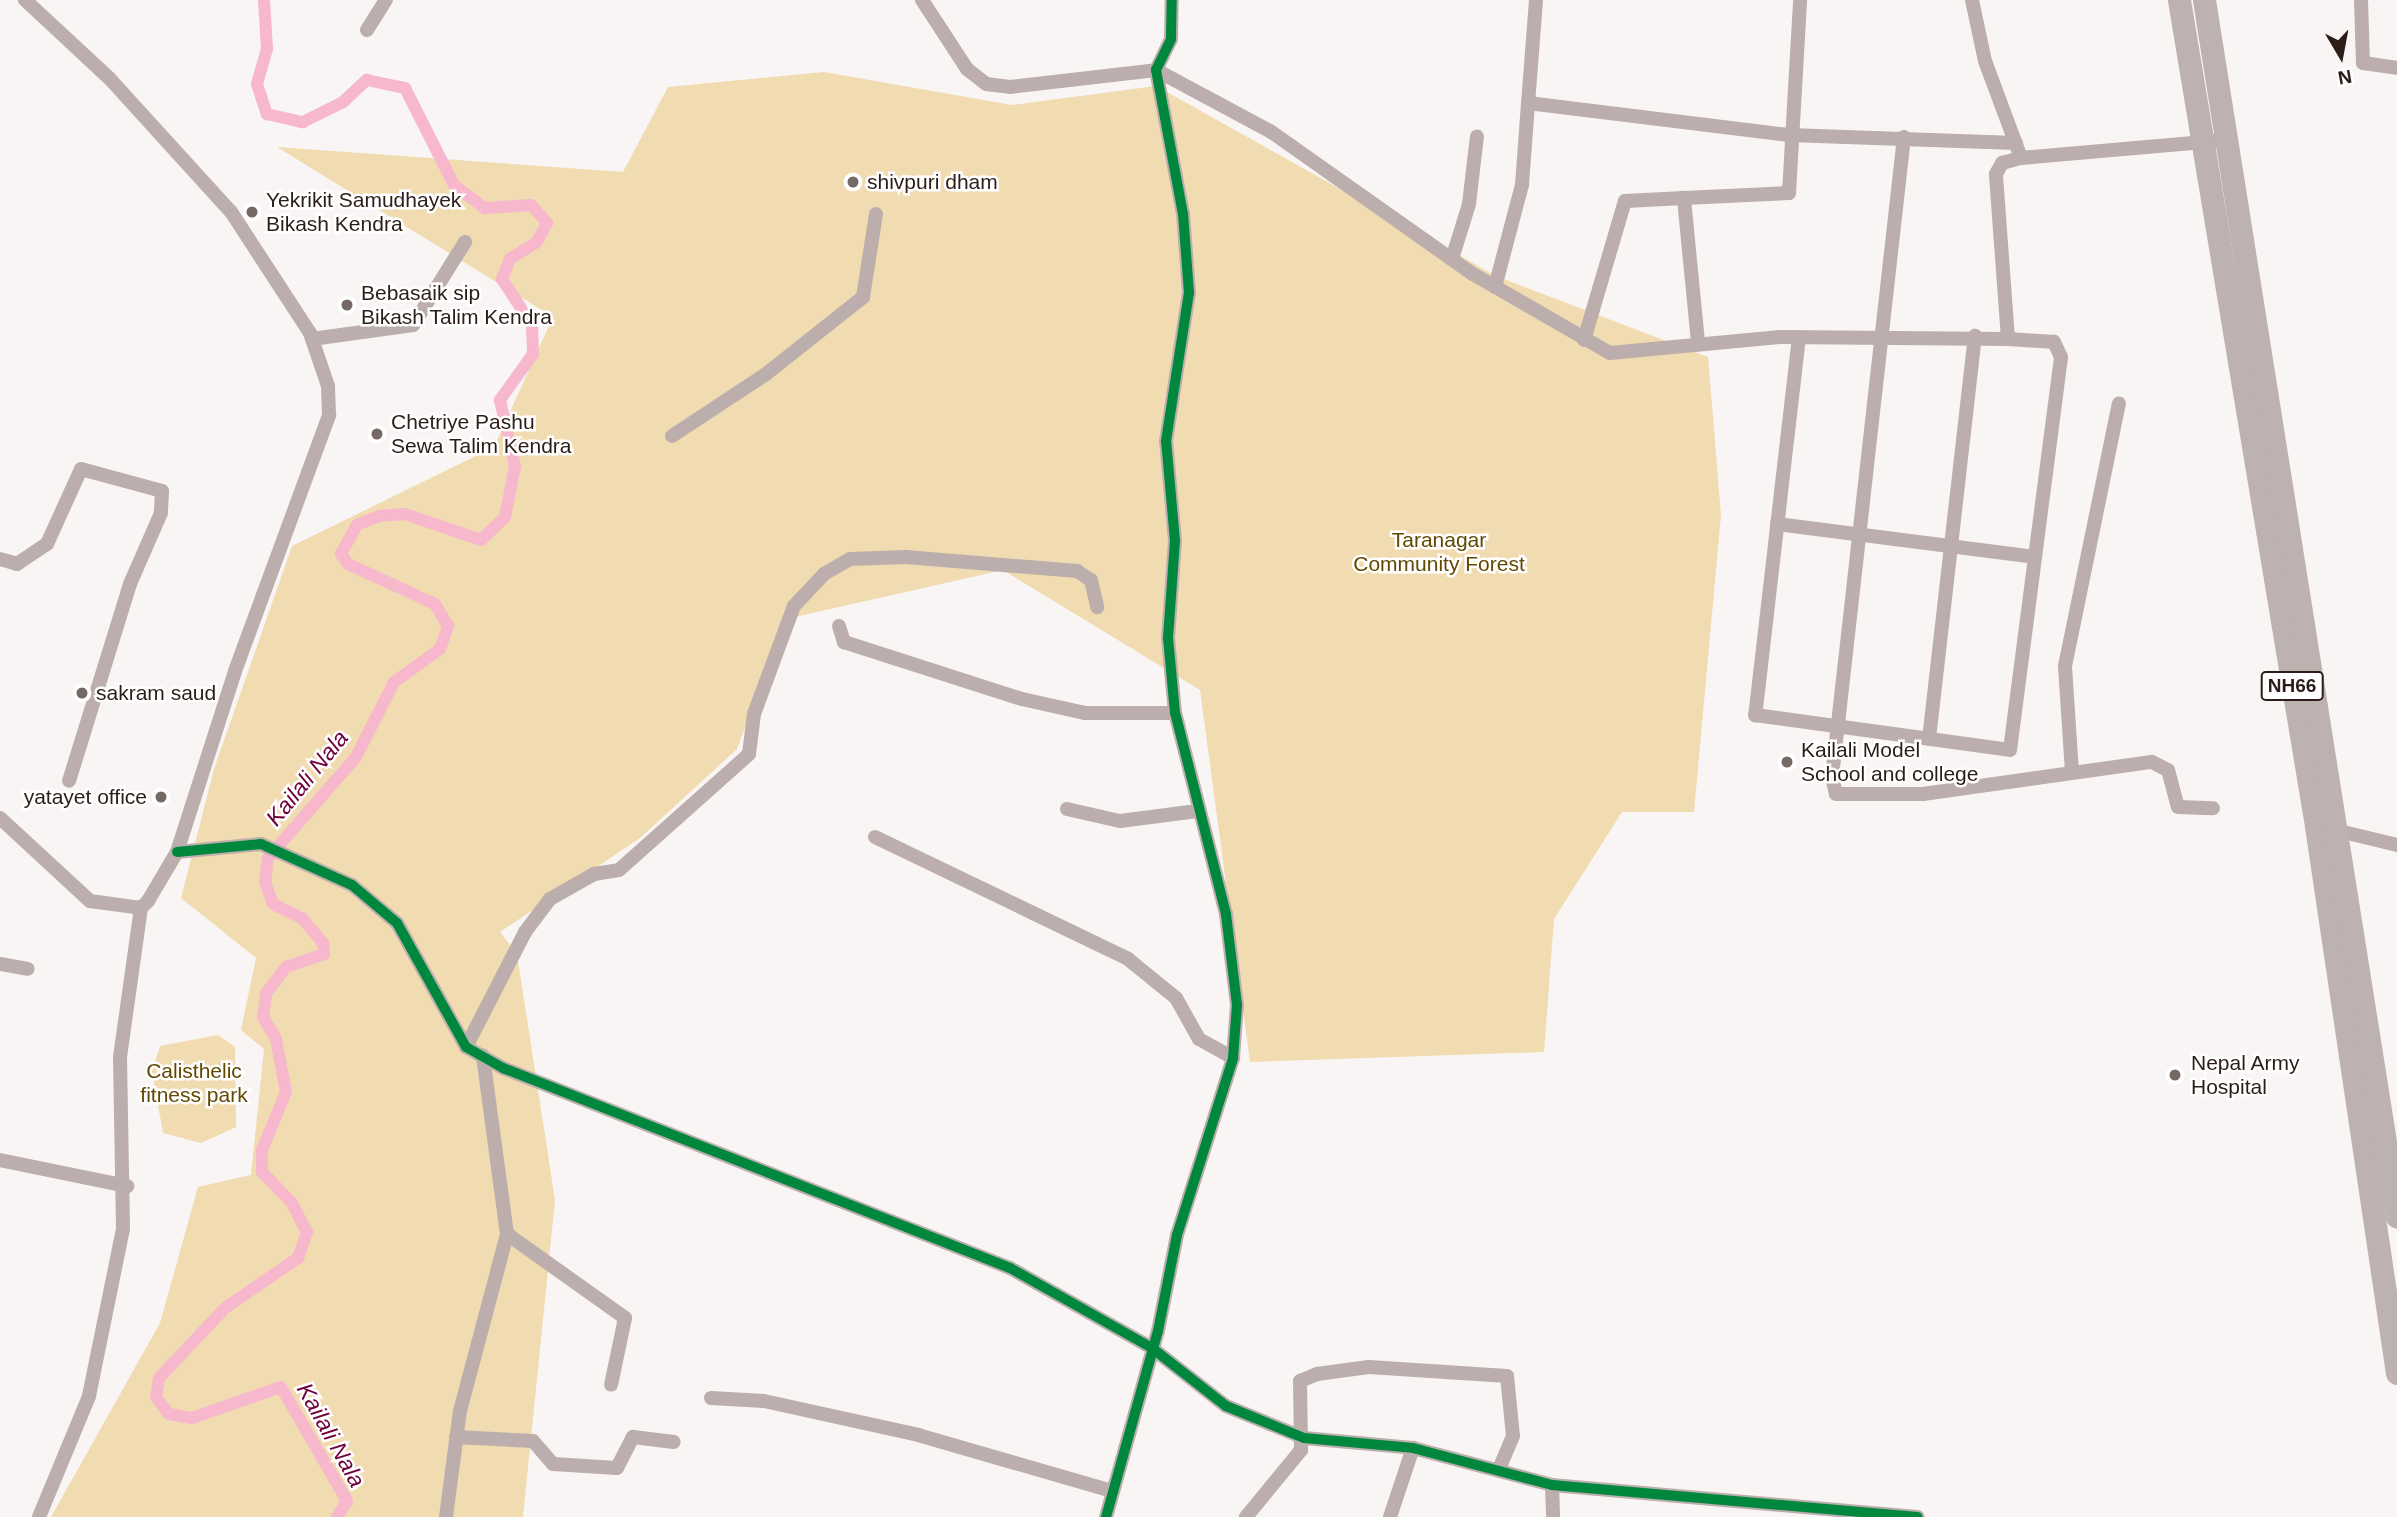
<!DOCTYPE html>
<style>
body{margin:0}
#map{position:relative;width:2397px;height:1517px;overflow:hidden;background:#f9f5f4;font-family:Arial,sans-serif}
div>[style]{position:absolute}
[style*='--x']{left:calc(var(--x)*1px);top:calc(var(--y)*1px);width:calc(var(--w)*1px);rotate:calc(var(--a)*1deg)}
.green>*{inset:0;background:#f1dbb0}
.canal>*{height:12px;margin:-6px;padding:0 6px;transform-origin:6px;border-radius:6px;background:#f7b7cc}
.minor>*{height:14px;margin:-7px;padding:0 7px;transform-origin:7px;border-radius:7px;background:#bbaead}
.trunk>*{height:23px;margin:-11.5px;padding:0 11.5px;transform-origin:11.5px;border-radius:11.5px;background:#beb2b1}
.cycleway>*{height:10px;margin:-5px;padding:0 5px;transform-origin:5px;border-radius:5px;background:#00873e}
.dots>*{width:19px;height:19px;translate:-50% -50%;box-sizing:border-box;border:4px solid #fff;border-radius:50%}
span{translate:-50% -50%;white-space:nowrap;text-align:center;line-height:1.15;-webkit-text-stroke:5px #fff;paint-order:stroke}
.shield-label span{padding:2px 5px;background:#fff;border:2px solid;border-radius:5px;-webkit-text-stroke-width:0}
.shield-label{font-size:19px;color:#2c1d18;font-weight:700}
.poi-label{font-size:21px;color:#2c1d18}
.left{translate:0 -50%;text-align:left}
.right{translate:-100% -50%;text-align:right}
.park-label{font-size:21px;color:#624800}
.water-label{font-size:23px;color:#6f003b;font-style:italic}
.north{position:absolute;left:2306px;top:21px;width:70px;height:70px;-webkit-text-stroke:5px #fff;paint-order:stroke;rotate:170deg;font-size:19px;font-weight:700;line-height:28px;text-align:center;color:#2c1d18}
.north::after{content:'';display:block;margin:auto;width:24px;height:32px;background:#2c1d18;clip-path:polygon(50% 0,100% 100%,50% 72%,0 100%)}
</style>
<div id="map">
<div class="green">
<div style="clip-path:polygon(824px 72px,1012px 105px,1156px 86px,1496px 276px,1708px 357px,1721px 515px,1694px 812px,1622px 812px,1554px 919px,1544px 1052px,1250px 1062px,1200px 690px,1003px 570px,795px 617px,768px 666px,737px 749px,640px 838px,500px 932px,517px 954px,555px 1200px,523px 1517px,51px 1517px,160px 1323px,198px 1187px,251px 1175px,264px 1049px,241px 1030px,256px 958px,181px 898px,214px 769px,292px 546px,494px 447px,553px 317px,277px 147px,623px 172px,668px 87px)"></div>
<div style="clip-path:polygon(218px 1035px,235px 1047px,236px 1127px,201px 1143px,163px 1133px,152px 1071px,160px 1046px)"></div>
</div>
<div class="canal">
<div style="--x:264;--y:0;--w:49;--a:86.5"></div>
<div style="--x:267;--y:49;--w:36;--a:106"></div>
<div style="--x:257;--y:84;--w:32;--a:72"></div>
<div style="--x:267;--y:114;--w:37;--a:13"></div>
<div style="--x:303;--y:122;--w:45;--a:-26.6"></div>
<div style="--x:343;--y:102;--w:33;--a:-43"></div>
<div style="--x:367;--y:80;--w:39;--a:12"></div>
<div style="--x:405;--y:88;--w:109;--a:63.2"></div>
<div style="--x:454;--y:185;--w:39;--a:37"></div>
<div style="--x:485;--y:208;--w:46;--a:-3.7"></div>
<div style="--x:531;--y:205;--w:24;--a:48"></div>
<div style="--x:547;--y:223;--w:21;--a:118"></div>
<div style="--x:537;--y:242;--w:32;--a:148"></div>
<div style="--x:510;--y:259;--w:22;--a:112"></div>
<div style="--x:502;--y:279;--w:55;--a:56.9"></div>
<div style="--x:532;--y:325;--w:29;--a:88"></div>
<div style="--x:533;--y:354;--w:57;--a:125.7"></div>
<div style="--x:500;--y:400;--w:68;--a:77.2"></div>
<div style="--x:515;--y:466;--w:52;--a:101.1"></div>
<div style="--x:505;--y:517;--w:33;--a:136"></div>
<div style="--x:481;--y:540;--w:80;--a:-161.1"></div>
<div style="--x:405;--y:514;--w:26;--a:176"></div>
<div style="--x:379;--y:516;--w:24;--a:158"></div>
<div style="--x:357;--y:525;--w:33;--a:119"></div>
<div style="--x:341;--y:554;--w:12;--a:55"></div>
<div style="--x:348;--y:564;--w:96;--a:24.7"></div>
<div style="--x:435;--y:604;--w:26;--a:59"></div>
<div style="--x:448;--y:626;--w:24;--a:109"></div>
<div style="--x:440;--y:649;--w:57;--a:144.3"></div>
<div style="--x:394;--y:682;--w:84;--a:116.9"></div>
<div style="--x:356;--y:757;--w:134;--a:131.1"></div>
<div style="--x:268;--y:858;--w:24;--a:97"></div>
<div style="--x:265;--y:882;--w:23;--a:70"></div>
<div style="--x:273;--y:904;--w:32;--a:26"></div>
<div style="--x:302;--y:918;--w:33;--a:50"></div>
<div style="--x:323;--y:943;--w:11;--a:85"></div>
<div style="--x:324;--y:954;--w:40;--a:161.1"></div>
<div style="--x:286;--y:967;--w:34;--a:127"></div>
<div style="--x:266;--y:994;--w:23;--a:97"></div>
<div style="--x:263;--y:1017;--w:26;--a:59"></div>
<div style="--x:276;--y:1039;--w:54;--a:79.3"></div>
<div style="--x:286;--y:1092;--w:63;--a:112.5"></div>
<div style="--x:262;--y:1150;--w:22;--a:90"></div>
<div style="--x:262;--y:1172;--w:43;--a:45.9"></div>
<div style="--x:292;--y:1203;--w:33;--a:63"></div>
<div style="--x:307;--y:1232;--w:28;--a:109"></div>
<div style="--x:298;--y:1258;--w:88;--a:145.6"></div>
<div style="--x:225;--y:1308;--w:96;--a:133.3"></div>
<div style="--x:159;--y:1378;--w:19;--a:99"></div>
<div style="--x:156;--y:1397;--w:21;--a:53"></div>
<div style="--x:169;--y:1414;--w:23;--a:10"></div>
<div style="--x:192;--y:1418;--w:94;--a:-19.2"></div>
<div style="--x:281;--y:1387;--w:132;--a:59.9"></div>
<div style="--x:347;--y:1501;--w:19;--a:122"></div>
</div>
<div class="minor">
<div style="--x:922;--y:0;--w:82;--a:56.9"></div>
<div style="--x:967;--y:69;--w:24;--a:38"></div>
<div style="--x:986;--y:84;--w:24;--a:7"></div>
<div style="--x:1010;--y:87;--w:147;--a:-6.6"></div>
<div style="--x:1156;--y:70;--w:129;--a:28.2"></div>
<div style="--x:1270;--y:131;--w:248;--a:35.2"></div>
<div style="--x:1473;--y:274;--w:158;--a:30"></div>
<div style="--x:1610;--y:353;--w:171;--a:-5.4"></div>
<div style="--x:1780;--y:337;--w:228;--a:0.5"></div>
<div style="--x:2008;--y:339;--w:165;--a:-94.2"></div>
<div style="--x:1996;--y:174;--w:13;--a:-61"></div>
<div style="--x:2002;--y:163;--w:20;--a:-15"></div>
<div style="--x:1536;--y:0;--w:103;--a:94.4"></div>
<div style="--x:1528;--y:103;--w:263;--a:7"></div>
<div style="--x:1789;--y:135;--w:227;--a:2"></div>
<div style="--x:1972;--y:0;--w:62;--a:78"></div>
<div style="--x:1985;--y:61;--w:103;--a:69.6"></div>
<div style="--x:2021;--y:158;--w:207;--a:-5"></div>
<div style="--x:2361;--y:0;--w:63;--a:88.2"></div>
<div style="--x:2363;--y:63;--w:34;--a:8"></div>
<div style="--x:367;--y:30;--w:36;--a:-58"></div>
<div style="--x:1904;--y:137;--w:644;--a:96.42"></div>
<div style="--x:1832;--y:777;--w:17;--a:77"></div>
<div style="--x:1836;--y:794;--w:87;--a:0"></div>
<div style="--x:1923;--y:794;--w:231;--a:-8"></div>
<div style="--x:2152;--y:762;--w:18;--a:27"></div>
<div style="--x:2168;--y:770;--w:38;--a:75"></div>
<div style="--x:2178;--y:807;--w:35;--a:2"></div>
<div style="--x:1452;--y:259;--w:58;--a:-72.8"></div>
<div style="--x:1469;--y:204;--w:68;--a:-83.3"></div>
<div style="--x:1495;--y:287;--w:106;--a:-75.2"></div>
<div style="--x:1522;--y:185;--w:82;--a:-85.8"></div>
<div style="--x:1799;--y:337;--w:381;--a:96.6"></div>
<div style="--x:1755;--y:715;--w:257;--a:7.8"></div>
<div style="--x:2010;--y:750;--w:396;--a:-82.6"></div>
<div style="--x:2061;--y:357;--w:17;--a:-115"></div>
<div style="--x:2054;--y:342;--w:46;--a:-176.3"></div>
<div style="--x:312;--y:339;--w:102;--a:-7.9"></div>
<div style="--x:413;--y:325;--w:98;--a:-57.9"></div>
<div style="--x:1584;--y:340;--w:145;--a:-73.6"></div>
<div style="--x:1625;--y:201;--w:59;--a:-2.9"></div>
<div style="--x:1698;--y:342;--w:145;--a:-95.6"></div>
<div style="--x:1684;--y:198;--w:105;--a:-2.7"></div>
<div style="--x:1789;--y:193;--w:193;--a:-86.7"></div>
<div style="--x:672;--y:436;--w:113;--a:-33.4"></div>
<div style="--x:766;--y:374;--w:124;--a:-38.4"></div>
<div style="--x:863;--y:297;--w:84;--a:-81.1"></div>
<div style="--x:1777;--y:524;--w:259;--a:7.3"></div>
<div style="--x:0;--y:559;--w:18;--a:16"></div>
<div style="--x:17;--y:564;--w:36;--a:-34"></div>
<div style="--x:47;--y:544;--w:82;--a:-65.6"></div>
<div style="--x:81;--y:469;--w:84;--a:15.2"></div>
<div style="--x:162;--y:491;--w:22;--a:93"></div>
<div style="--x:161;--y:513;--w:77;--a:113.6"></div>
<div style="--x:130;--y:584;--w:206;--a:107.2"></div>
<div style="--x:839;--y:626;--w:17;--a:73"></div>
<div style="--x:844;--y:642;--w:187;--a:17.8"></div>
<div style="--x:1022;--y:699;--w:65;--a:12.5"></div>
<div style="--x:1085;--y:713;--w:90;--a:0"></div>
<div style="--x:1929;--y:739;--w:406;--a:-83.5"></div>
<div style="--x:2072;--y:772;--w:106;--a:-93.8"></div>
<div style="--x:2065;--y:666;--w:268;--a:-78.4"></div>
<div style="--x:1067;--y:809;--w:54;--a:12.8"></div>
<div style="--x:1120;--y:821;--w:78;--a:-7.4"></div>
<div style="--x:0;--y:818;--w:122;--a:42.7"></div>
<div style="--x:90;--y:901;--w:51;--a:7.8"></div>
<div style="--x:141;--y:908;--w:10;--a:-45"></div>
<div style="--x:148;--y:901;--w:57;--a:-59.4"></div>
<div style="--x:177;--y:852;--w:190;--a:-72.2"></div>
<div style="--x:235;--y:671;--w:273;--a:-69.8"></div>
<div style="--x:329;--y:415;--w:29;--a:-92"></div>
<div style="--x:328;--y:386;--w:56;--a:-108.8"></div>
<div style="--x:310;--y:333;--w:145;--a:-123.1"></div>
<div style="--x:231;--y:212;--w:181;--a:-132.3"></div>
<div style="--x:109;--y:78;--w:115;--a:-137.1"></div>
<div style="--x:2335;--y:830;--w:64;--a:13.6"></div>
<div style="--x:875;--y:837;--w:281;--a:25.7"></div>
<div style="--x:1128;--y:959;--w:62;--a:39.1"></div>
<div style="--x:1176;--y:998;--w:47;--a:60.7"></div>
<div style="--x:1199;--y:1039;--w:39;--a:29"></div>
<div style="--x:177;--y:852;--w:84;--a:-5.4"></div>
<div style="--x:261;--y:844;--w:100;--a:24.3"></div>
<div style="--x:352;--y:885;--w:59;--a:40.2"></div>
<div style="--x:397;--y:923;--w:142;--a:60.9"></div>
<div style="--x:466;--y:1047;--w:43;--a:29.6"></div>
<div style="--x:503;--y:1068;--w:545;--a:21.53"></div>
<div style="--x:1010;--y:1268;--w:163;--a:29.4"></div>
<div style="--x:1152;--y:1348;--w:94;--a:38.1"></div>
<div style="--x:1226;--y:1406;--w:84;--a:22.3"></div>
<div style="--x:1304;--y:1438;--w:109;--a:5.2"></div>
<div style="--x:1413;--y:1448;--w:144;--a:14.9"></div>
<div style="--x:1552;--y:1485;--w:367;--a:5"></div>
<div style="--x:0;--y:964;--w:28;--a:10"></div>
<div style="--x:466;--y:1047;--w:129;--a:-62.8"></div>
<div style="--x:525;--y:932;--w:41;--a:-52.9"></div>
<div style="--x:550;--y:899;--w:51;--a:-29.6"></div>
<div style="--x:594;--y:874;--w:25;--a:-9"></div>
<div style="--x:619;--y:870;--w:174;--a:-41.7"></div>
<div style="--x:749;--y:754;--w:40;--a:-82.9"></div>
<div style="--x:754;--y:714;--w:115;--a:-69.7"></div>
<div style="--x:794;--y:606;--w:44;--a:-46.8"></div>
<div style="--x:824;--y:574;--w:30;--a:-30"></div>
<div style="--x:850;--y:559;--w:56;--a:-2"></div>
<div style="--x:906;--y:557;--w:172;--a:4.7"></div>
<div style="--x:1077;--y:571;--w:17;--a:33"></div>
<div style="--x:1091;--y:580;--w:28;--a:77"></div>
<div style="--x:0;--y:1160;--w:130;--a:11.6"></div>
<div style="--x:507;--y:1234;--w:145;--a:35.4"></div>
<div style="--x:625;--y:1318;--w:68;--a:101.8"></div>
<div style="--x:711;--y:1398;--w:53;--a:3.2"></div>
<div style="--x:764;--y:1401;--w:158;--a:12.4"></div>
<div style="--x:918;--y:1435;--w:202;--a:16.1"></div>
<div style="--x:456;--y:1437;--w:77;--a:3"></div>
<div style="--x:533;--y:1441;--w:30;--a:49"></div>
<div style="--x:553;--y:1464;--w:64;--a:3.6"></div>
<div style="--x:617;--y:1468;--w:35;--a:-63"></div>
<div style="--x:633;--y:1437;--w:41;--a:7"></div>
<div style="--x:1552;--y:1485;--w:32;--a:88"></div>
<div style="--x:39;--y:1517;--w:131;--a:-67.5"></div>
<div style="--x:89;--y:1396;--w:170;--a:-78.5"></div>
<div style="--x:123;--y:1229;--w:172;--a:-91"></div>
<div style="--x:120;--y:1057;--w:150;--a:-82"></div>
<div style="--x:446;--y:1517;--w:107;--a:-82.5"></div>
<div style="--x:460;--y:1411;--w:183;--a:-75.1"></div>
<div style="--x:507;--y:1234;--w:180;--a:-97.7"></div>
<div style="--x:1106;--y:1517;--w:193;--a:-74.4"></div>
<div style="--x:1158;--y:1331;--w:98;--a:-78.8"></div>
<div style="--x:1177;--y:1235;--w:186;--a:-72.4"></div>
<div style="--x:1233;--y:1058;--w:53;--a:-85.7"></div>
<div style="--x:1237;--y:1005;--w:92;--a:-96.9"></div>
<div style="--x:1226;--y:914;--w:207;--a:-104.2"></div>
<div style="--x:1175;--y:713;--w:75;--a:-95.3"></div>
<div style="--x:1168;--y:638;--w:97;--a:-85.9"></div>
<div style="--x:1175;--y:541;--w:100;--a:-95.1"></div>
<div style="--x:1166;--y:441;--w:150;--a:-81.2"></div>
<div style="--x:1189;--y:293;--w:79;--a:-94.3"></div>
<div style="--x:1183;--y:214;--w:147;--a:-100.6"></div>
<div style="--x:1156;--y:70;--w:34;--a:-64"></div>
<div style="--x:1171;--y:39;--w:39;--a:-89"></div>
<div style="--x:1246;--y:1517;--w:87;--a:-50.6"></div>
<div style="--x:1301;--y:1450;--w:69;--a:-90.8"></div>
<div style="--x:1300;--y:1381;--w:18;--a:-22"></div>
<div style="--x:1317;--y:1374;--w:52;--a:-7.7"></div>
<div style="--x:1369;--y:1367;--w:138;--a:3.7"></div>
<div style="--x:1507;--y:1376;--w:60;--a:84.3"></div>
<div style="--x:1513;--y:1436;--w:33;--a:113"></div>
<div style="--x:1390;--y:1517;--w:73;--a:-71.6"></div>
</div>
<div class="trunk">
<div style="--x:2179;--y:0;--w:837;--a:80.58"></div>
<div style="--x:2316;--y:826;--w:553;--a:81.58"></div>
<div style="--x:2204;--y:0;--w:1232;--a:80.99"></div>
</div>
<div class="cycleway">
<div style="--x:177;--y:852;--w:84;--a:-5.4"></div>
<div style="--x:261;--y:844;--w:100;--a:24.3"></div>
<div style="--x:352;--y:885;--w:59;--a:40.2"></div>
<div style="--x:397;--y:923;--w:142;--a:60.9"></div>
<div style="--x:466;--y:1047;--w:43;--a:29.6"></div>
<div style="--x:503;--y:1068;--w:545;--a:21.53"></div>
<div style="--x:1010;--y:1268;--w:163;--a:29.4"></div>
<div style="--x:1152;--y:1348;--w:94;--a:38.1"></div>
<div style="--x:1226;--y:1406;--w:84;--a:22.3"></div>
<div style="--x:1304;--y:1438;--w:109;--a:5.2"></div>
<div style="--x:1413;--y:1448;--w:144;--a:14.9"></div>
<div style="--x:1552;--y:1485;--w:367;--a:5"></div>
<div style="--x:1106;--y:1517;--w:193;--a:-74.4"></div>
<div style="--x:1158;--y:1331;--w:98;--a:-78.8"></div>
<div style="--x:1177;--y:1235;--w:186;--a:-72.4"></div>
<div style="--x:1233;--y:1058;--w:53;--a:-85.7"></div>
<div style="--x:1237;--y:1005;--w:92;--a:-96.9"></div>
<div style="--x:1226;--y:914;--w:207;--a:-104.2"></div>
<div style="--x:1175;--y:713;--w:75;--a:-95.3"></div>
<div style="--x:1168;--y:638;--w:97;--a:-85.9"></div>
<div style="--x:1175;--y:541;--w:100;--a:-95.1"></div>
<div style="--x:1166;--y:441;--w:150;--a:-81.2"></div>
<div style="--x:1189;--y:293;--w:79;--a:-94.3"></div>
<div style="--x:1183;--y:214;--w:147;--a:-100.6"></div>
<div style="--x:1156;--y:70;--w:34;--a:-64"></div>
<div style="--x:1171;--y:39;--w:39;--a:-89"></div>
</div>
<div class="dots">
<div style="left:853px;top:182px;background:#746965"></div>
<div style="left:252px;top:212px;background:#746965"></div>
<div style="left:347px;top:305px;background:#746965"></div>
<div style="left:377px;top:434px;background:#746965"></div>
<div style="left:82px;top:693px;background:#746965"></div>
<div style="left:1787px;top:762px;background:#746965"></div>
<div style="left:161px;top:797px;background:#746965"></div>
<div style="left:2175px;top:1075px;background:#746965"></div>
</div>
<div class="shield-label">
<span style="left:2292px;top:686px">NH66</span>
</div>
<div class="poi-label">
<span class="left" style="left:867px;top:182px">shivpuri dham</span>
<span class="left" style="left:266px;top:212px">Yekrikit Samudhayek<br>Bikash Kendra</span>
<span class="left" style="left:361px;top:305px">Bebasaik sip<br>Bikash Talim Kendra</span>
<span class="left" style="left:391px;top:434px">Chetriye Pashu<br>Sewa Talim Kendra</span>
<span class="left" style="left:96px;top:693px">sakram saud</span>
<span class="left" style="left:1801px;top:762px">Kailali Model<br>School and college</span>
<span class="right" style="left:147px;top:797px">yatayet office</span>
<span class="left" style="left:2191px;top:1075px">Nepal Army<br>Hospital</span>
</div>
<div class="park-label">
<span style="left:1439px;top:552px">Taranagar<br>Community Forest</span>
<span style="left:194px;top:1083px">Calisthelic<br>fitness park</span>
</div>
<div class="water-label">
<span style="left:307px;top:778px;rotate:-51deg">Kailali Nala</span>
<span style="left:331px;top:1435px;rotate:61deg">Kailali Nala</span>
</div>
<div class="north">N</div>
</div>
